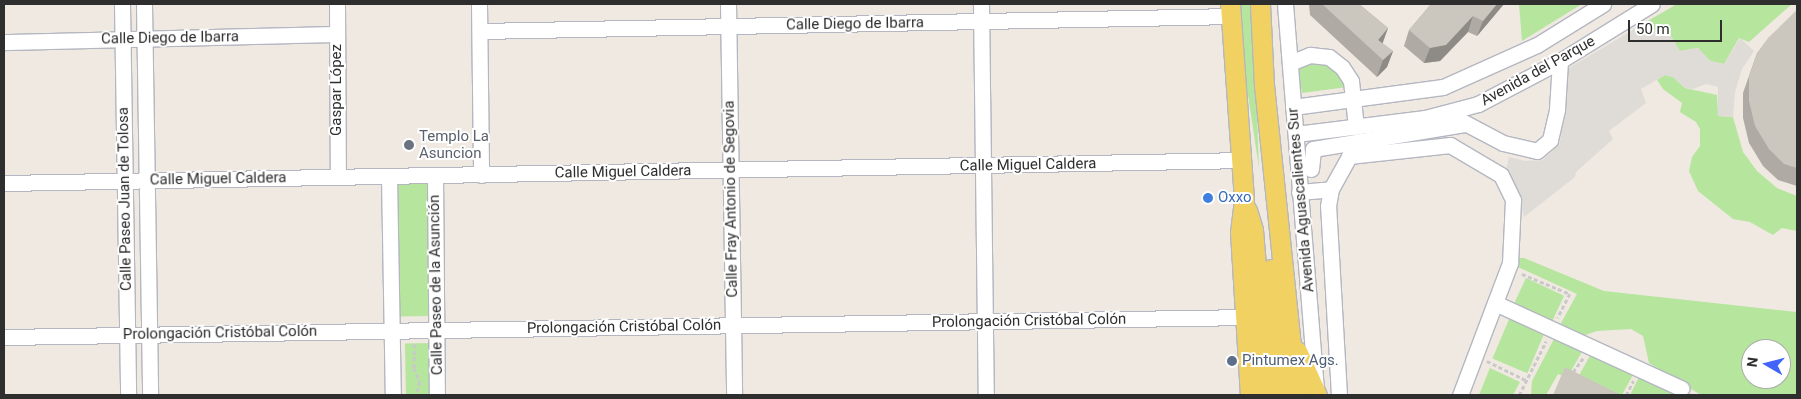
<!DOCTYPE html>
<meta charset="utf-8">
<style>
body{margin:0}
#map{position:relative;width:1801px;height:399px;overflow:hidden;background:#efe9e1;font-family:Roboto,sans-serif}
div>[style]{position:absolute}
[style*='--x']{left:calc(var(--x)*1px);top:calc(var(--y)*1px);width:calc(var(--w)*1px);rotate:calc(var(--a)*1deg)}
.green>*{inset:0;background:#b6e59e;transform-origin:0 0}
.plaza>*{inset:0;background:#dfdcd8}
.path>*{height:2.5px;margin-top:-1.25px;transform-origin:0;background:repeating-linear-gradient(90deg,#c9c9c9 0 4px,transparent 0 6.5px)}
.roads{filter:drop-shadow(1px 0 #b4b7c1) drop-shadow(-1px 0 #b4b7c1) drop-shadow(0 1px #b4b7c1) drop-shadow(0 -1px #b4b7c1)}
.minor>*{height:15px;margin:-7.5px;padding:0 7.5px;transform-origin:7.5px;border-radius:7.5px;background:#fff}
.major>*{height:19px;margin:-9.5px;padding:0 9.5px;transform-origin:9.5px;border-radius:9.5px;background:#f2d163}
.wall>*{inset:0;background:#afaba4}
.shaded-wall>*{inset:0;background:#8e8b86}
.building>*{inset:0;background:#cbc7bf}
.dots>*{width:14px;height:14px;translate:-50% -50%;box-sizing:border-box;border:2px solid #fff;border-radius:50%}
span{translate:-50% -50%;white-space:nowrap;text-align:center;line-height:1.15;-webkit-text-stroke:4px #fff;paint-order:stroke}
.street-label{font-size:15px;color:#2e2e2e}
.worship-label{font-size:15px;color:#5b616d}
.left{translate:0 -50%;text-align:left}
.shop-label{font-size:15px;color:#366cbe}
.service-label{font-size:15px;color:#4e5e75}
.frame{position:absolute;inset:0;border:5px solid #2e2e2e;pointer-events:none}
.north{position:absolute;left:1741px;top:339px;width:50px;height:50px;box-sizing:border-box;background:#fff;border:1px solid #ababab;border-radius:50%;rotate:278deg;font-size:14px;font-weight:700;line-height:20px;text-align:center;color:#2e2e2e}
.north::after{content:'';display:block;margin:auto;width:18px;height:22px;background:#4264fb;clip-path:polygon(50% 0,100% 100%,50% 72%,0 100%)}
.scale{position:absolute;left:1628px;top:20px;width:94px;height:22px;box-sizing:border-box;border:2px solid #2e2e2e;border-top:0;padding-left:6px;font-size:15px;line-height:18px;white-space:nowrap;color:#2e2e2e;-webkit-text-stroke:4px #fff;paint-order:stroke}
</style>
<div id="map">
<div class="green">
<div style="clip-path:polygon(1237px 4px,1253px 4px,1259px 168px,1240px 42px)"></div>
<div style="clip-path:polygon(1519px 4px,1582px 4px,1522px 41px)"></div>
<div style="clip-path:polygon(1677px 4px,1792px 4px,1749px 42px,1739px 38px,1724px 64px,1710px 61px,1698px 48px,1680px 51px,1668px 32px,1651px 30px,1646px 22px)"></div>
<div style="clip-path:polygon(1325px 60px,1347px 87px,1302px 93px,1297px 63px)"></div>
<div style="clip-path:polygon(1665px 75px,1673px 77px,1685px 88px,1717px 95px,1718px 116px,1733px 117px,1743px 152px,1757px 171px,1777px 188px,1797px 196px,1797px 231px,1782px 228px,1773px 235px,1750px 222px,1733px 219px,1698px 191px,1689px 171px,1692px 157px,1700px 146px,1700px 129px,1696px 122px,1680px 112px,1682px 103px,1663px 89px,1657px 80px)"></div>
<div style="left:428px;top:181px;width:135px;height:31px;rotate:89deg"></div>
<div style="clip-path:polygon(evenodd,1511px 258px,1524px 258px,1604px 291px,1797px 312px,1797px 395px,1701px 395px,1649px 363px,1643px 336px,1631px 329px,1597px 331px,1585px 335px,1560px 325px,1577px 294px,1518px 267px,1511px 258px,1751px 349px,1781px 349px,1781px 379px,1751px 379px,1751px 349px)"></div>
<div style="left:1526px;top:278px;width:42px;height:29px;rotate:25deg"></div>
<div style="left:1510px;top:317px;width:38px;height:45px;rotate:23deg"></div>
<div style="clip-path:polygon(1556px 335px,1583px 350px,1567px 378px,1558px 374px,1546px 395px,1531px 395px,1532px 381px)"></div>
<div style="left:431px;top:343px;width:52px;height:26px;rotate:89deg"></div>
<div style="clip-path:polygon(1592px 352px,1634px 373px,1622px 395px,1608px 395px,1576px 381px)"></div>
<div style="clip-path:polygon(1490px 368px,1520px 382px,1513px 395px,1479px 395px)"></div>
<div style="clip-path:polygon(1640px 375px,1674px 392px,1672px 395px,1630px 395px)"></div>
</div>
<div class="plaza">
<div style="clip-path:polygon(1646px 22px,1651px 30px,1668px 32px,1680px 51px,1698px 48px,1710px 61px,1724px 64px,1740px 38px,1754px 51px,1742px 69px,1735px 92px,1733px 117px,1718px 116px,1718px 87px,1706px 84px,1693px 89px,1685px 88px,1673px 77px,1665px 75px,1641px 89px,1646px 103px,1609px 131px,1613px 139px,1576px 172px,1575px 177px,1524px 217px,1519px 196px,1505px 173px,1509px 157px,1525px 161px,1543px 160px,1559px 145px,1566px 110px,1567px 69px)"></div>
</div>
<div class="path">
<div style="--x:1522;--y:274;--w:52;--a:22.6"></div>
<div style="--x:1570;--y:294;--w:27;--a:117"></div>
<div style="--x:415;--y:344;--w:24;--a:92"></div>
<div style="--x:414;--y:368;--w:15;--a:67"></div>
<div style="--x:420;--y:382;--w:14;--a:107"></div>
<div style="--x:1487;--y:361;--w:43;--a:26"></div>
<div style="--x:1573;--y:372;--w:17;--a:-54"></div>
<div style="--x:1519;--y:395;--w:60;--a:-63.4"></div>
<div style="--x:1626;--y:395;--w:16;--a:-63"></div>
</div>
<div class="roads">
<div class="minor">
<div style="--x:122;--y:4;--w:391;--a:89.1"></div>
<div style="--x:144;--y:4;--w:391;--a:89.1"></div>
<div style="--x:337;--y:4;--w:173;--a:89.7"></div>
<div style="--x:479;--y:4;--w:171;--a:89.3"></div>
<div style="--x:728;--y:4;--w:391;--a:89.1"></div>
<div style="--x:981;--y:4;--w:391;--a:89.3"></div>
<div style="--x:1285;--y:4;--w:383;--a:85.4"></div>
<div style="--x:480;--y:31;--w:751;--a:-1.14"></div>
<div style="--x:4;--y:42;--w:333;--a:-1.4"></div>
<div style="--x:1290;--y:63;--w:22;--a:-22"></div>
<div style="--x:1310;--y:55;--w:19;--a:6"></div>
<div style="--x:1329;--y:57;--w:16;--a:38"></div>
<div style="--x:1342;--y:67;--w:17;--a:57"></div>
<div style="--x:1351;--y:81;--w:46;--a:83.8"></div>
<div style="--x:1293;--y:107;--w:151;--a:-7.6"></div>
<div style="--x:1443;--y:87;--w:103;--a:-24.1"></div>
<div style="--x:1537;--y:45;--w:78;--a:-31.8"></div>
<div style="--x:1448;--y:114;--w:62;--a:27.8"></div>
<div style="--x:1503;--y:143;--w:35;--a:13"></div>
<div style="--x:1537;--y:151;--w:17;--a:-40"></div>
<div style="--x:1550;--y:140;--w:32;--a:-77"></div>
<div style="--x:1557;--y:109;--w:48;--a:-86.4"></div>
<div style="--x:1296;--y:134;--w:130;--a:-7.1"></div>
<div style="--x:1425;--y:118;--w:55;--a:-14.8"></div>
<div style="--x:1478;--y:104;--w:93;--a:-27.7"></div>
<div style="--x:1560;--y:61;--w:108;--a:-31.8"></div>
<div style="--x:1311;--y:169;--w:20;--a:-84"></div>
<div style="--x:1313;--y:149;--w:155;--a:-9.3"></div>
<div style="--x:389;--y:176;--w:219;--a:89"></div>
<div style="--x:435;--y:176;--w:219;--a:89.5"></div>
<div style="--x:4;--y:183;--w:1238;--a:-1.06"></div>
<div style="--x:1299;--y:192;--w:32;--a:-5"></div>
<div style="--x:1495;--y:303;--w:205;--a:24.6"></div>
<div style="--x:4;--y:337;--w:1241;--a:-0.92"></div>
<div style="--x:1339;--y:395;--w:189;--a:-93.3"></div>
<div style="--x:1328;--y:206;--w:17;--a:-80"></div>
<div style="--x:1331;--y:189;--w:38;--a:-61"></div>
<div style="--x:1349;--y:156;--w:102;--a:-6.2"></div>
<div style="--x:1450;--y:145;--w:59;--a:30.5"></div>
<div style="--x:1501;--y:175;--w:28;--a:64"></div>
<div style="--x:1513;--y:200;--w:63;--a:92.7"></div>
<div style="--x:1510;--y:263;--w:141;--a:110.7"></div>
</div>
<div class="major">
<div style="--x:1230;--y:4;--w:196;--a:85.9"></div>
<div style="--x:1244;--y:200;--w:32;--a:97"></div>
<div style="--x:1240;--y:232;--w:163;--a:86.5"></div>
<div style="--x:1260;--y:4;--w:81;--a:87.2"></div>
<div style="--x:1264;--y:85;--w:312;--a:84.1"></div>
<div style="--x:1247;--y:210;--w:21;--a:73"></div>
<div style="--x:1253;--y:230;--w:166;--a:85.2"></div>
<div style="--x:1271;--y:269;--w:126;--a:85.5"></div>
<div style="--x:1297;--y:351;--w:48;--a:65.6"></div>
</div>
</div>
<div class="wall">
<div style="clip-path:polygon(1309px 4px,1359px 4px,1388px 28px,1382px 43px,1393px 51px,1387px 67px,1377px 77px,1310px 15px)"></div>
<div style="clip-path:polygon(1431px 4px,1504px 4px,1477px 36px,1468px 32px,1440px 61px,1424px 63px,1404px 46px,1409px 30px)"></div>
<div style="clip-path:polygon(1797px 10px,1797px 186px,1778px 180px,1763px 166px,1749px 143px,1743px 118px,1743px 93px,1757px 53px)"></div>
</div>
<div class="shaded-wall">
<div style="clip-path:polygon(1497px 4px,1504px 4px,1477px 36px,1483px 21px)"></div>
<div style="clip-path:polygon(1473px 16px,1468px 32px,1440px 61px,1424px 63px,1430px 48px)"></div>
<div style="clip-path:polygon(1388px 28px,1382px 45px,1378px 40px)"></div>
<div style="clip-path:polygon(1393px 51px,1387px 67px,1377px 77px,1383px 60px)"></div>
</div>
<div class="building">
<div style="clip-path:polygon(1322px 4px,1359px 4px,1388px 28px,1378px 40px,1393px 51px,1383px 60px)"></div>
<div style="clip-path:polygon(1431px 4px,1497px 4px,1483px 21px,1473px 16px,1446px 45px,1430px 48px,1409px 30px)"></div>
<div style="clip-path:polygon(1797px 10px,1797px 168px,1784px 164px,1769px 149px,1755px 126px,1749px 101px,1749px 77px,1757px 53px,1768px 38px)"></div>
<div style="clip-path:polygon(1565px 367px,1621px 395px,1553px 395px)"></div>
</div>
<div class="dots">
<div style="left:409px;top:145px;background:#6b7280"></div>
<div style="left:1208px;top:198px;background:#3f7fe0"></div>
<div style="left:1232px;top:361px;background:#5c6f8a"></div>
</div>
<div class="street-label">
<span style="left:855px;top:24px;rotate:-1deg">Calle Diego de Ibarra</span>
<span style="left:170px;top:38px;rotate:-1deg">Calle Diego de Ibarra</span>
<span style="left:1538px;top:71px;rotate:-29deg">Avenida del Parque</span>
<span style="left:337px;top:90px;rotate:-90deg">Gaspar López</span>
<span style="left:1028px;top:165px;rotate:-1deg">Calle Miguel Caldera</span>
<span style="left:623px;top:172px;rotate:-1deg">Calle Miguel Caldera</span>
<span style="left:218px;top:179px;rotate:-1deg">Calle Miguel Caldera</span>
<span style="left:125px;top:199px;rotate:-91deg">Calle Paseo Juan de Tolosa</span>
<span style="left:731px;top:199px;rotate:-91deg">Calle Fray Antonio de Segovia</span>
<span style="left:1301px;top:200px;rotate:-95deg">Avenida Aguascalientes Sur</span>
<span style="left:436px;top:285px;rotate:-91deg">Calle Paseo de la Asunción</span>
<span style="left:1029px;top:321px;rotate:-1deg">Prolongación Cristóbal Colón</span>
<span style="left:624px;top:327px;rotate:-1deg">Prolongación Cristóbal Colón</span>
<span style="left:220px;top:333px;rotate:-1deg">Prolongación Cristóbal Colón</span>
</div>
<div class="worship-label">
<span class="left" style="left:419px;top:145px">Templo La<br>Asuncion</span>
</div>
<div class="shop-label">
<span class="left" style="left:1218px;top:198px">Oxxo</span>
</div>
<div class="service-label">
<span class="left" style="left:1242px;top:361px">Pintumex Ags.</span>
</div>
<div class="frame"></div>
<div class="north">N</div>
<div class="scale">50 m</div>
</div>
